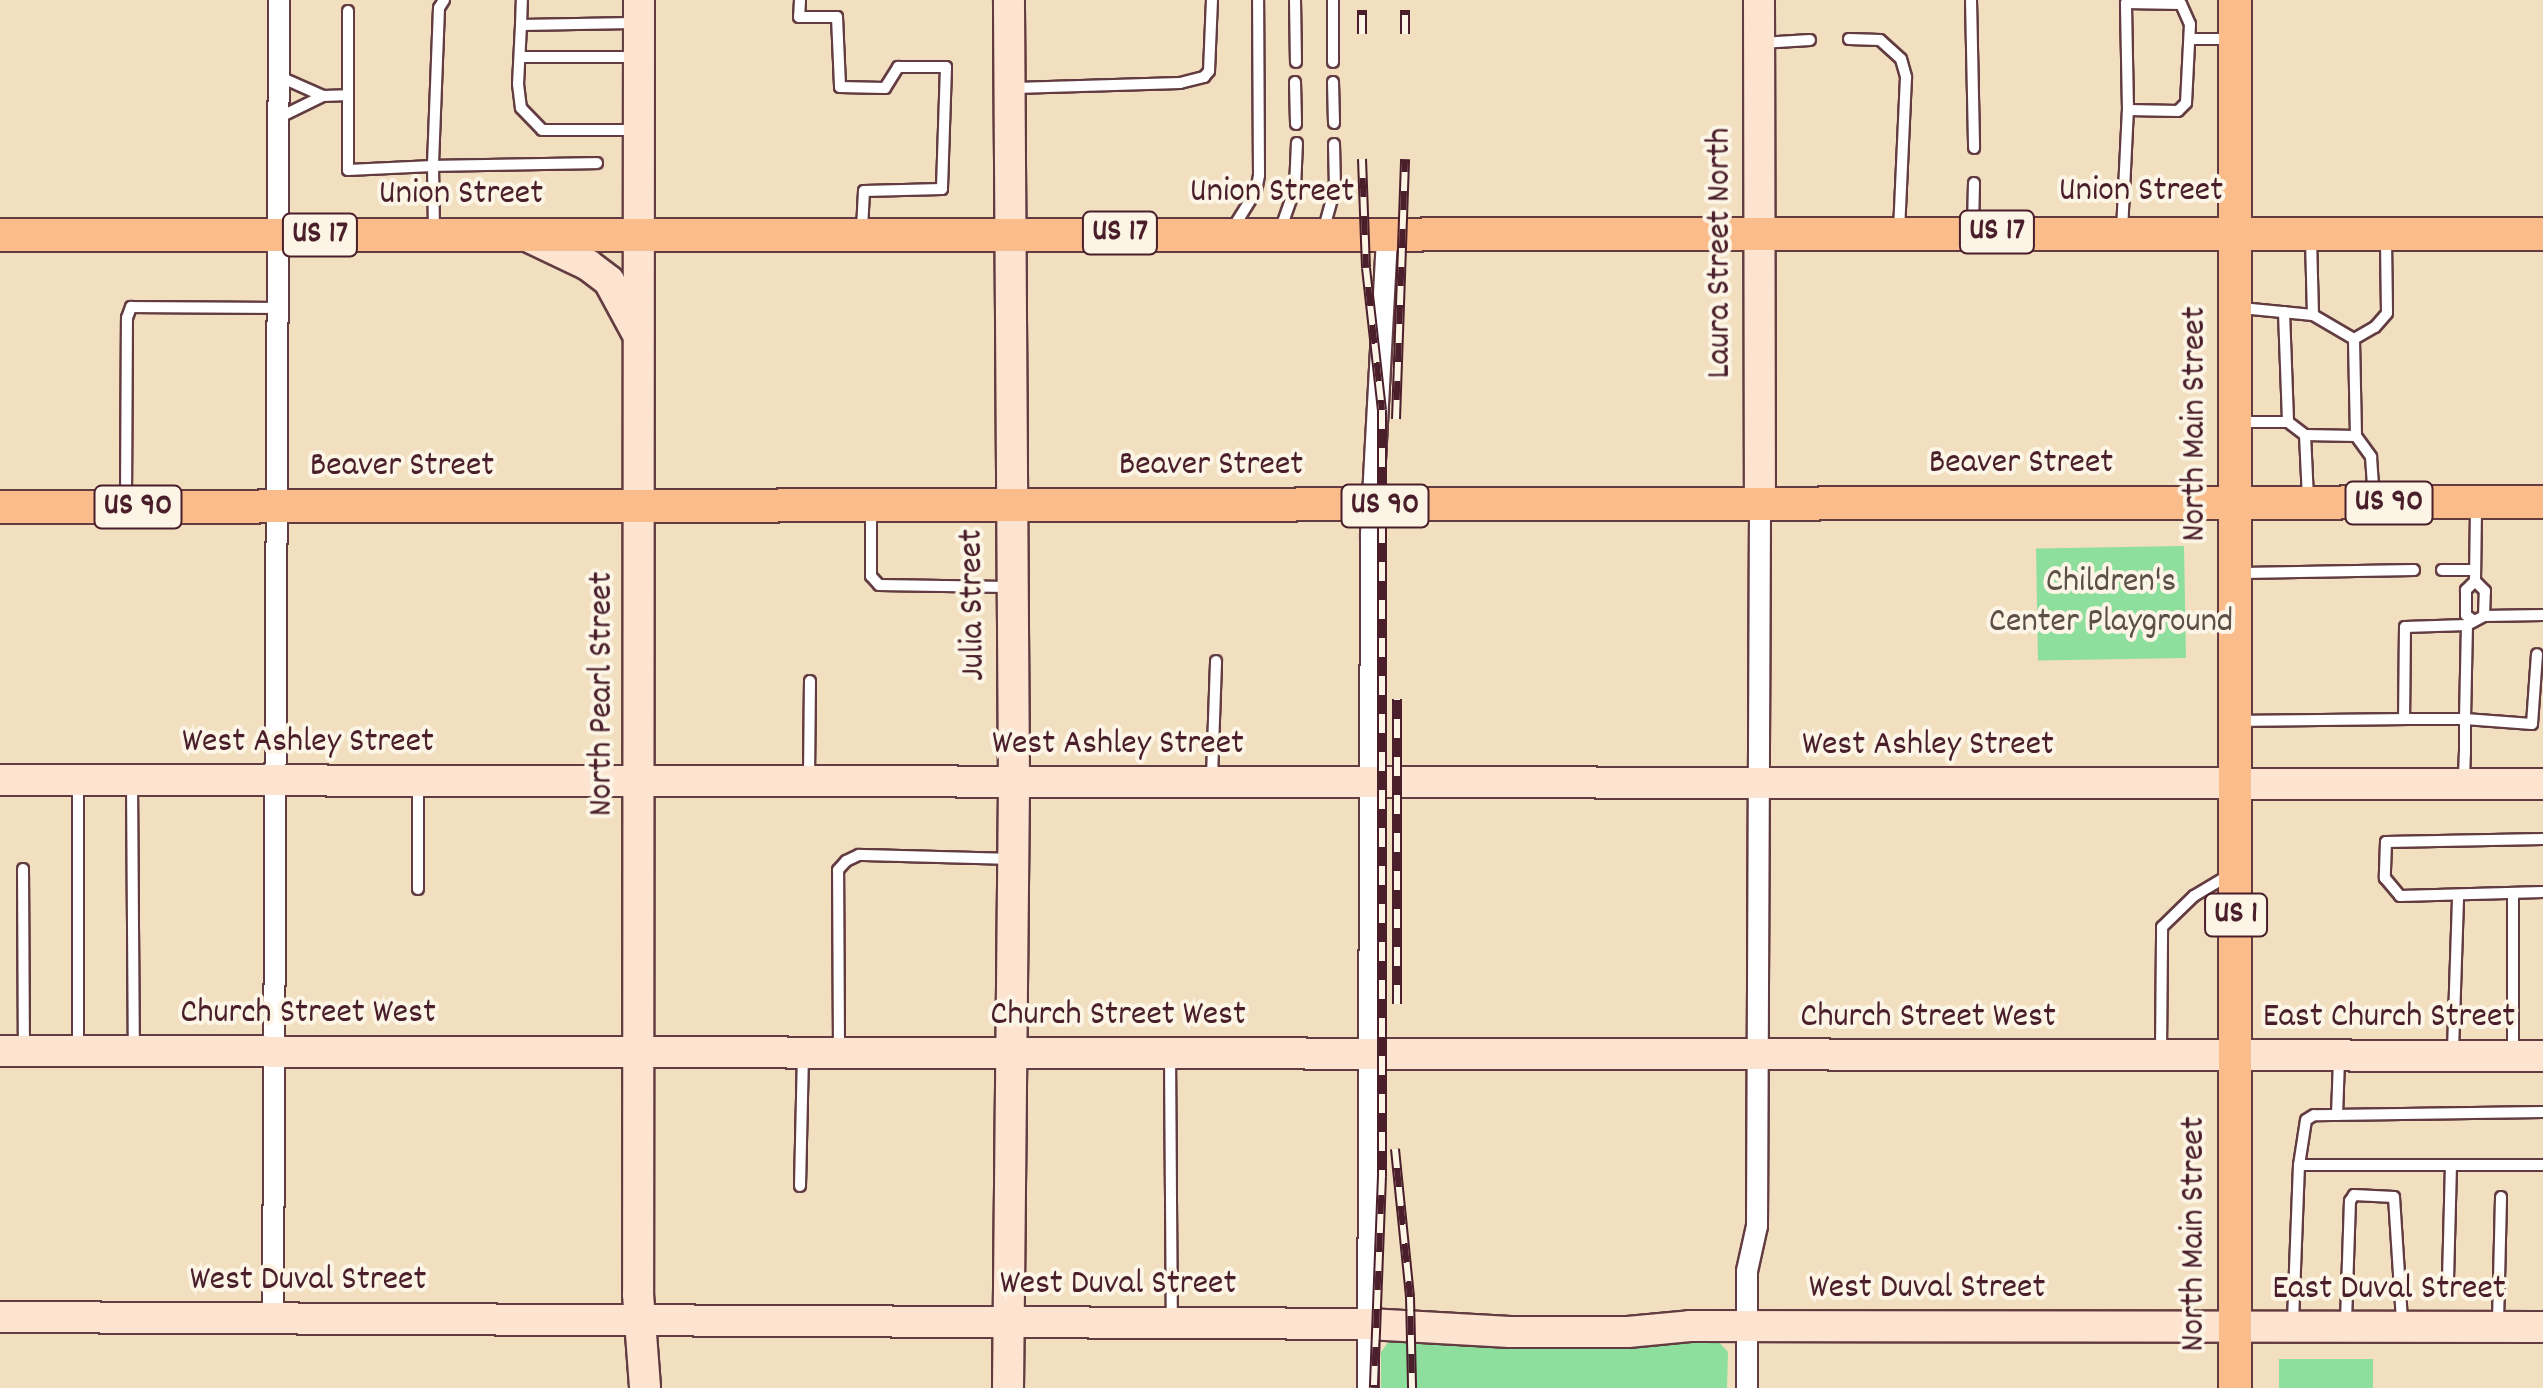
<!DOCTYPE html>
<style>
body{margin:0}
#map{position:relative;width:2543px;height:1388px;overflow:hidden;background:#f1dfc0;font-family:Dekko,sans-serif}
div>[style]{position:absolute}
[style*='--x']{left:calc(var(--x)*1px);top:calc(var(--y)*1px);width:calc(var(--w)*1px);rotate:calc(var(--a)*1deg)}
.green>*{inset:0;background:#8ede9d;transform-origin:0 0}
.roads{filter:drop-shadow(2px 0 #633c41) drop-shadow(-2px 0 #633c41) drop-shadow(0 2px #633c41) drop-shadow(0 -2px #633c41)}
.lane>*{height:10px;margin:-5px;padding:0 5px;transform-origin:5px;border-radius:5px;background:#fff}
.street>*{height:20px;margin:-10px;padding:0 10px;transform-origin:10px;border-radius:10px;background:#fff}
.secondary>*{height:30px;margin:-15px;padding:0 15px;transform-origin:15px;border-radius:15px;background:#fde4d1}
.primary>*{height:32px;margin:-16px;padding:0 16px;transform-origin:16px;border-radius:16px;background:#fabc8b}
.rail>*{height:10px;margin-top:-5px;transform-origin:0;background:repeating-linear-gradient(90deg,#fcf5e5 0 19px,#4a1f2b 0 38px);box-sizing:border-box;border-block:2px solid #4a1f2b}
span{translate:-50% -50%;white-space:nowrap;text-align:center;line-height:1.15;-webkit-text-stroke:8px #fcf5e5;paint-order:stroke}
.shield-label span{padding:2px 8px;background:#fcf5e5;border:2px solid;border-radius:8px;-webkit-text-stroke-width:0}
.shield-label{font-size:32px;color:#4a1f2b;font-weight:700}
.street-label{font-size:35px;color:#4a1f2b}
.park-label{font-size:35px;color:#5b4f48}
</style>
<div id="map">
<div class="green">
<div style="left:2184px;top:546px;width:112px;height:148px;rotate:89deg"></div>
<div style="clip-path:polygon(1433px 1337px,1484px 1346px,1717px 1340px,1728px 1352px,1727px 1388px,1381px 1388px,1381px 1352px,1390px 1340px)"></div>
<div style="left:2373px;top:1359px;width:29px;height:94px;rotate:90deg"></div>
</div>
<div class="roads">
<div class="lane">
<div style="--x:444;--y:0;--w:9;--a:122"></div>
<div style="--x:439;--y:8;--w:158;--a:92.2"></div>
<div style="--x:433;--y:166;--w:164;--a:-1"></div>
<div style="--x:800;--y:0;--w:17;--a:93"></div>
<div style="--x:799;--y:17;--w:38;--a:0"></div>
<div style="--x:837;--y:17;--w:70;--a:87.5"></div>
<div style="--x:840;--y:87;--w:45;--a:1.3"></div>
<div style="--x:885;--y:88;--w:25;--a:-58"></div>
<div style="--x:898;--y:67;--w:48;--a:0"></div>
<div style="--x:946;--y:67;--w:122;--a:91.9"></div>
<div style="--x:942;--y:189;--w:78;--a:178.5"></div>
<div style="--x:864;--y:191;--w:37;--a:93"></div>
<div style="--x:1295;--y:0;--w:62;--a:89.1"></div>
<div style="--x:1333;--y:0;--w:62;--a:90"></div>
<div style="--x:1971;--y:0;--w:148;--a:88.8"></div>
<div style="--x:633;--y:23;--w:112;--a:179"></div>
<div style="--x:521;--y:25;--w:59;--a:92.9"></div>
<div style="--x:518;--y:84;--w:24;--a:83"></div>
<div style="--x:521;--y:108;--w:30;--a:46"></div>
<div style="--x:542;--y:130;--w:91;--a:0"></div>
<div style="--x:521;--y:25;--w:25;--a:-88"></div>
<div style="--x:1849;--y:39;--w:31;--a:2"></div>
<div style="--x:1880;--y:40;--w:28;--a:42"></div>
<div style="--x:1901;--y:59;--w:19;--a:74"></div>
<div style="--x:1906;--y:77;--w:154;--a:92.6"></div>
<div style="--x:2190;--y:39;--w:39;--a:0"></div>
<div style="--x:1761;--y:43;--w:49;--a:-3.5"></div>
<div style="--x:520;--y:57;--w:114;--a:0"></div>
<div style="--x:278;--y:76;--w:49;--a:24"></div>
<div style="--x:1295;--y:82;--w:42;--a:88.6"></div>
<div style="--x:1333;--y:82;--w:41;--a:88.6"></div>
<div style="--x:1015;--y:88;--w:165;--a:-1.7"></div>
<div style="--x:1180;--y:83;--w:25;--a:-14"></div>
<div style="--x:1204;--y:77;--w:8;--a:-50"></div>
<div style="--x:1209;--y:71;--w:71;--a:-87.6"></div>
<div style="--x:348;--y:95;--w:75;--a:90"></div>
<div style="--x:348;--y:170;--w:85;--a:-2.7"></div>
<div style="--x:433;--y:166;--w:64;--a:89.1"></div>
<div style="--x:278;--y:118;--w:50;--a:-26.1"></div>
<div style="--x:323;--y:96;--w:25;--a:-2"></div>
<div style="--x:348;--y:95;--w:84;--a:-90"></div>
<div style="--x:1973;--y:227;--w:44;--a:-88.7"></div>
<div style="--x:1233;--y:228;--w:44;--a:-58.1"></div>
<div style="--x:1256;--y:191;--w:16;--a:-79"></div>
<div style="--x:1259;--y:175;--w:175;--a:-90.3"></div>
<div style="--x:1281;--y:228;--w:42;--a:-70.7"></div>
<div style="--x:1295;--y:188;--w:45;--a:-87.5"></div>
<div style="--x:1324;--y:228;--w:41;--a:-74.6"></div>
<div style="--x:1335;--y:188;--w:44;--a:-91.3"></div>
<div style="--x:2122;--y:231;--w:121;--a:-87.2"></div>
<div style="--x:2128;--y:110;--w:107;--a:-91.1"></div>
<div style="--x:2126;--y:3;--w:55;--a:1"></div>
<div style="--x:2181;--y:4;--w:22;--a:66"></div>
<div style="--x:2190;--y:24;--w:79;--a:92.9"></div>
<div style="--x:2186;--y:103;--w:11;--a:135"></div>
<div style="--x:2178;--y:111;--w:50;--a:-178.9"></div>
<div style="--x:2241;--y:308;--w:72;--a:5.6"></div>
<div style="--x:2313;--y:315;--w:75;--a:-91.5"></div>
<div style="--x:2284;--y:312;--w:110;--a:87.9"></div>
<div style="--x:2313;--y:315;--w:48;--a:30.3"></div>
<div style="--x:2242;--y:422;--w:46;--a:0"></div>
<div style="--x:2288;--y:422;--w:21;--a:37"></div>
<div style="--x:2305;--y:435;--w:51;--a:1.1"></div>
<div style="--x:2356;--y:436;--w:97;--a:-91.2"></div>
<div style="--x:2354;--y:339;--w:24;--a:-30"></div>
<div style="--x:2375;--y:327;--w:18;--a:-49"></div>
<div style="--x:2387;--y:313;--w:74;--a:-90.8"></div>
<div style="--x:2305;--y:435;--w:64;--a:87.3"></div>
<div style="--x:2356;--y:436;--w:26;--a:54"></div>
<div style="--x:2371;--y:457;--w:39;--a:86"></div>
<div style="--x:126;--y:501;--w:183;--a:-89.7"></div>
<div style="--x:127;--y:318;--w:12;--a:-70"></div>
<div style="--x:131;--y:307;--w:146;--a:0.4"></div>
<div style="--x:871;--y:508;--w:68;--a:90"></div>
<div style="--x:871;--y:576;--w:12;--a:48"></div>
<div style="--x:879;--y:585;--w:128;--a:0.9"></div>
<div style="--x:2442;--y:570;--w:33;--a:0"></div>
<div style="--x:2242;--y:573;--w:172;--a:-1"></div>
<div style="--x:2475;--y:581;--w:74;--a:-89.2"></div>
<div style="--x:2484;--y:616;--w:59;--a:-1"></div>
<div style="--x:2467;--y:625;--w:19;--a:-28"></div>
<div style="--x:2484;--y:616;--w:25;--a:-88"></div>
<div style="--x:2485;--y:591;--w:14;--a:-135"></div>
<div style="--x:2475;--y:581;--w:13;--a:135"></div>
<div style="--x:2466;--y:590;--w:25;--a:90"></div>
<div style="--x:2466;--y:615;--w:10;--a:37"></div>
<div style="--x:2237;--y:721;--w:167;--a:-0.7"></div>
<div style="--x:809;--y:776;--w:95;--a:-89.4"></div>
<div style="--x:1212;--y:777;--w:116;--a:-88"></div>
<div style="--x:2464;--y:778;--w:25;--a:-88"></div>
<div style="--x:2465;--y:753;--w:34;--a:-90"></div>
<div style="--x:2465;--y:719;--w:94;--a:-88.8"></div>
<div style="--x:2467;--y:625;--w:62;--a:178.2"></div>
<div style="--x:2405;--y:627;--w:92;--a:90.6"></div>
<div style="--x:2404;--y:719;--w:61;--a:0"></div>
<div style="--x:2465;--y:719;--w:67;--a:4.3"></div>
<div style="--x:2532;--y:724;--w:70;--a:-85.9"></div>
<div style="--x:132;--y:782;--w:268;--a:89.6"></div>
<div style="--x:2543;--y:839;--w:157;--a:178.9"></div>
<div style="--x:2386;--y:842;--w:36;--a:92"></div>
<div style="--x:2385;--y:878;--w:23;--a:50"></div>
<div style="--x:2400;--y:896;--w:143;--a:-1.6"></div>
<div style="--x:23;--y:869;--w:176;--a:89.7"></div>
<div style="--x:418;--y:889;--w:104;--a:-90"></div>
<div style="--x:2513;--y:894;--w:159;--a:90"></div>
<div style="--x:839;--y:1047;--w:177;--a:-90.3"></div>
<div style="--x:838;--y:870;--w:12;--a:-48"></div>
<div style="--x:846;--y:861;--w:14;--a:-25"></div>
<div style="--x:859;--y:855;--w:150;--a:1.5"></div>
<div style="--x:78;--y:1050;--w:268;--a:-90"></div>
<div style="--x:2453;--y:1050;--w:152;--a:-88.1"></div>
<div style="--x:2161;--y:1052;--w:125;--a:-89.5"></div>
<div style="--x:2162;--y:927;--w:45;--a:-44.1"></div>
<div style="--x:2194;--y:896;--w:39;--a:-31"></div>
<div style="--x:1170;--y:1055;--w:263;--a:89.6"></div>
<div style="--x:2543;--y:1112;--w:229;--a:179.2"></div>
<div style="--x:2314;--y:1115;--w:9;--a:148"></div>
<div style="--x:2306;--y:1120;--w:46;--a:98.8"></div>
<div style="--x:2299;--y:1165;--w:244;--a:0"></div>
<div style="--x:2337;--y:1115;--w:54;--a:-87.9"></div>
<div style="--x:800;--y:1186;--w:132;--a:-88.7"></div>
<div style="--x:2448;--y:1279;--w:114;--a:-88.5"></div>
<div style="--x:2293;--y:1321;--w:156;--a:-87.8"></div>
<div style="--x:2346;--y:1321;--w:120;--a:-88.1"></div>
<div style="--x:2350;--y:1201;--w:7;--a:-56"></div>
<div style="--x:2354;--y:1195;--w:40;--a:2.9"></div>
<div style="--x:2394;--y:1197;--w:124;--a:86.3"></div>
<div style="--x:2498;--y:1321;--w:124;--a:-88.6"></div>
</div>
<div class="street">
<div style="--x:273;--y:1319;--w:1319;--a:-89.74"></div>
<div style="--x:1368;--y:1388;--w:854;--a:-89.8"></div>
<div style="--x:1371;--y:534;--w:300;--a:-86.9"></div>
<div style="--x:1747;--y:1388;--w:117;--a:-90"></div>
<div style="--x:1747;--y:1271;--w:46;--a:-77.5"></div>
<div style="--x:1757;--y:1226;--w:721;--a:-89.76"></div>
</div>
<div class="secondary">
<div style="--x:639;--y:0;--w:1294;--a:90.04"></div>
<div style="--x:638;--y:1294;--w:94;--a:85.7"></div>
<div style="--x:1759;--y:0;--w:505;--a:89.89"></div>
<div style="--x:527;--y:236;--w:68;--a:25.4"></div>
<div style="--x:588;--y:265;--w:26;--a:37"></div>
<div style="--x:609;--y:281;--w:57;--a:61.6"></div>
<div style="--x:0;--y:780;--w:2543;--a:0.09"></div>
<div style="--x:0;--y:1051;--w:2543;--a:0.11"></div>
<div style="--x:0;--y:1317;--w:1368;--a:0.29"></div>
<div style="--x:1368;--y:1324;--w:142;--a:3.2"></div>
<div style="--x:1510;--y:1332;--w:118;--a:0"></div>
<div style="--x:1628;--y:1332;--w:62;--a:-5.5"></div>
<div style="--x:1690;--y:1326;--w:853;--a:0.07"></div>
<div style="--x:1008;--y:1388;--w:606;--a:-89.43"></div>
<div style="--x:1014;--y:782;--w:782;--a:-90.37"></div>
</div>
<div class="primary">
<div style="--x:2235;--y:0;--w:1388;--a:90"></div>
<div style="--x:0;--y:235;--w:2543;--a:-0.02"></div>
<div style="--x:0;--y:507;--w:2543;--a:-0.11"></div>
</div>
</div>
<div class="rail">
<div style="--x:1362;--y:34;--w:24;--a:-90"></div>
<div style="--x:1405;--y:34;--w:24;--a:-90"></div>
<div style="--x:1362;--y:159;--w:109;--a:87.9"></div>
<div style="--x:1366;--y:268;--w:143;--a:83.6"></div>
<div style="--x:1382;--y:410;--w:766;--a:90"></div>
<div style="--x:1382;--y:1176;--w:212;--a:92.2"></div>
<div style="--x:1396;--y:419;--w:260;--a:-88"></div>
<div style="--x:1397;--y:1004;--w:305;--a:-90"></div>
<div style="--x:1395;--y:1149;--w:149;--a:84.2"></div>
<div style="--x:1410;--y:1297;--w:91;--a:88.7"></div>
</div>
<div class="shield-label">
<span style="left:1997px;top:232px">US 17</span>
<span style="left:1120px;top:233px">US 17</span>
<span style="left:320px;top:235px">US 17</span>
<span style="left:2389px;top:503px">US 90</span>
<span style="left:1385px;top:506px">US 90</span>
<span style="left:138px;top:507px">US 90</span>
<span style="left:2236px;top:915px">US 1</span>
</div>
<div class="street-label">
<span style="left:2141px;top:192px">Union Street</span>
<span style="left:1272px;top:193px">Union Street</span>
<span style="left:461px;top:195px">Union Street</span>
<span style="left:1721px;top:253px;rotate:-90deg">Laura Street North</span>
<span style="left:2196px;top:424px;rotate:-90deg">North Main Street</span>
<span style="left:2021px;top:464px">Beaver Street</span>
<span style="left:1211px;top:466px">Beaver Street</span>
<span style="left:402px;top:467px">Beaver Street</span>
<span style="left:974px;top:605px;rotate:-91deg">Julia Street</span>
<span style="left:603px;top:694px;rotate:-90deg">North Pearl Street</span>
<span style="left:308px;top:743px">West Ashley Street</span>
<span style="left:1118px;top:745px">West Ashley Street</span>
<span style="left:1928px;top:746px">West Ashley Street</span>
<span style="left:308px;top:1014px">Church Street West</span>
<span style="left:1118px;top:1016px">Church Street West</span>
<span style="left:1928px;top:1018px">Church Street West</span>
<span style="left:2389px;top:1018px">East Church Street</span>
<span style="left:2195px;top:1234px;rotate:-90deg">North Main Street</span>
<span style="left:308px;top:1281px">West Duval Street</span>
<span style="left:1118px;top:1285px">West Duval Street</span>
<span style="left:1927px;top:1289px">West Duval Street</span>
<span style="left:2389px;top:1290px">East Duval Street</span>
</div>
<div class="park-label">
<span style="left:2111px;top:603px">Children's<br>Center Playground</span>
</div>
</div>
